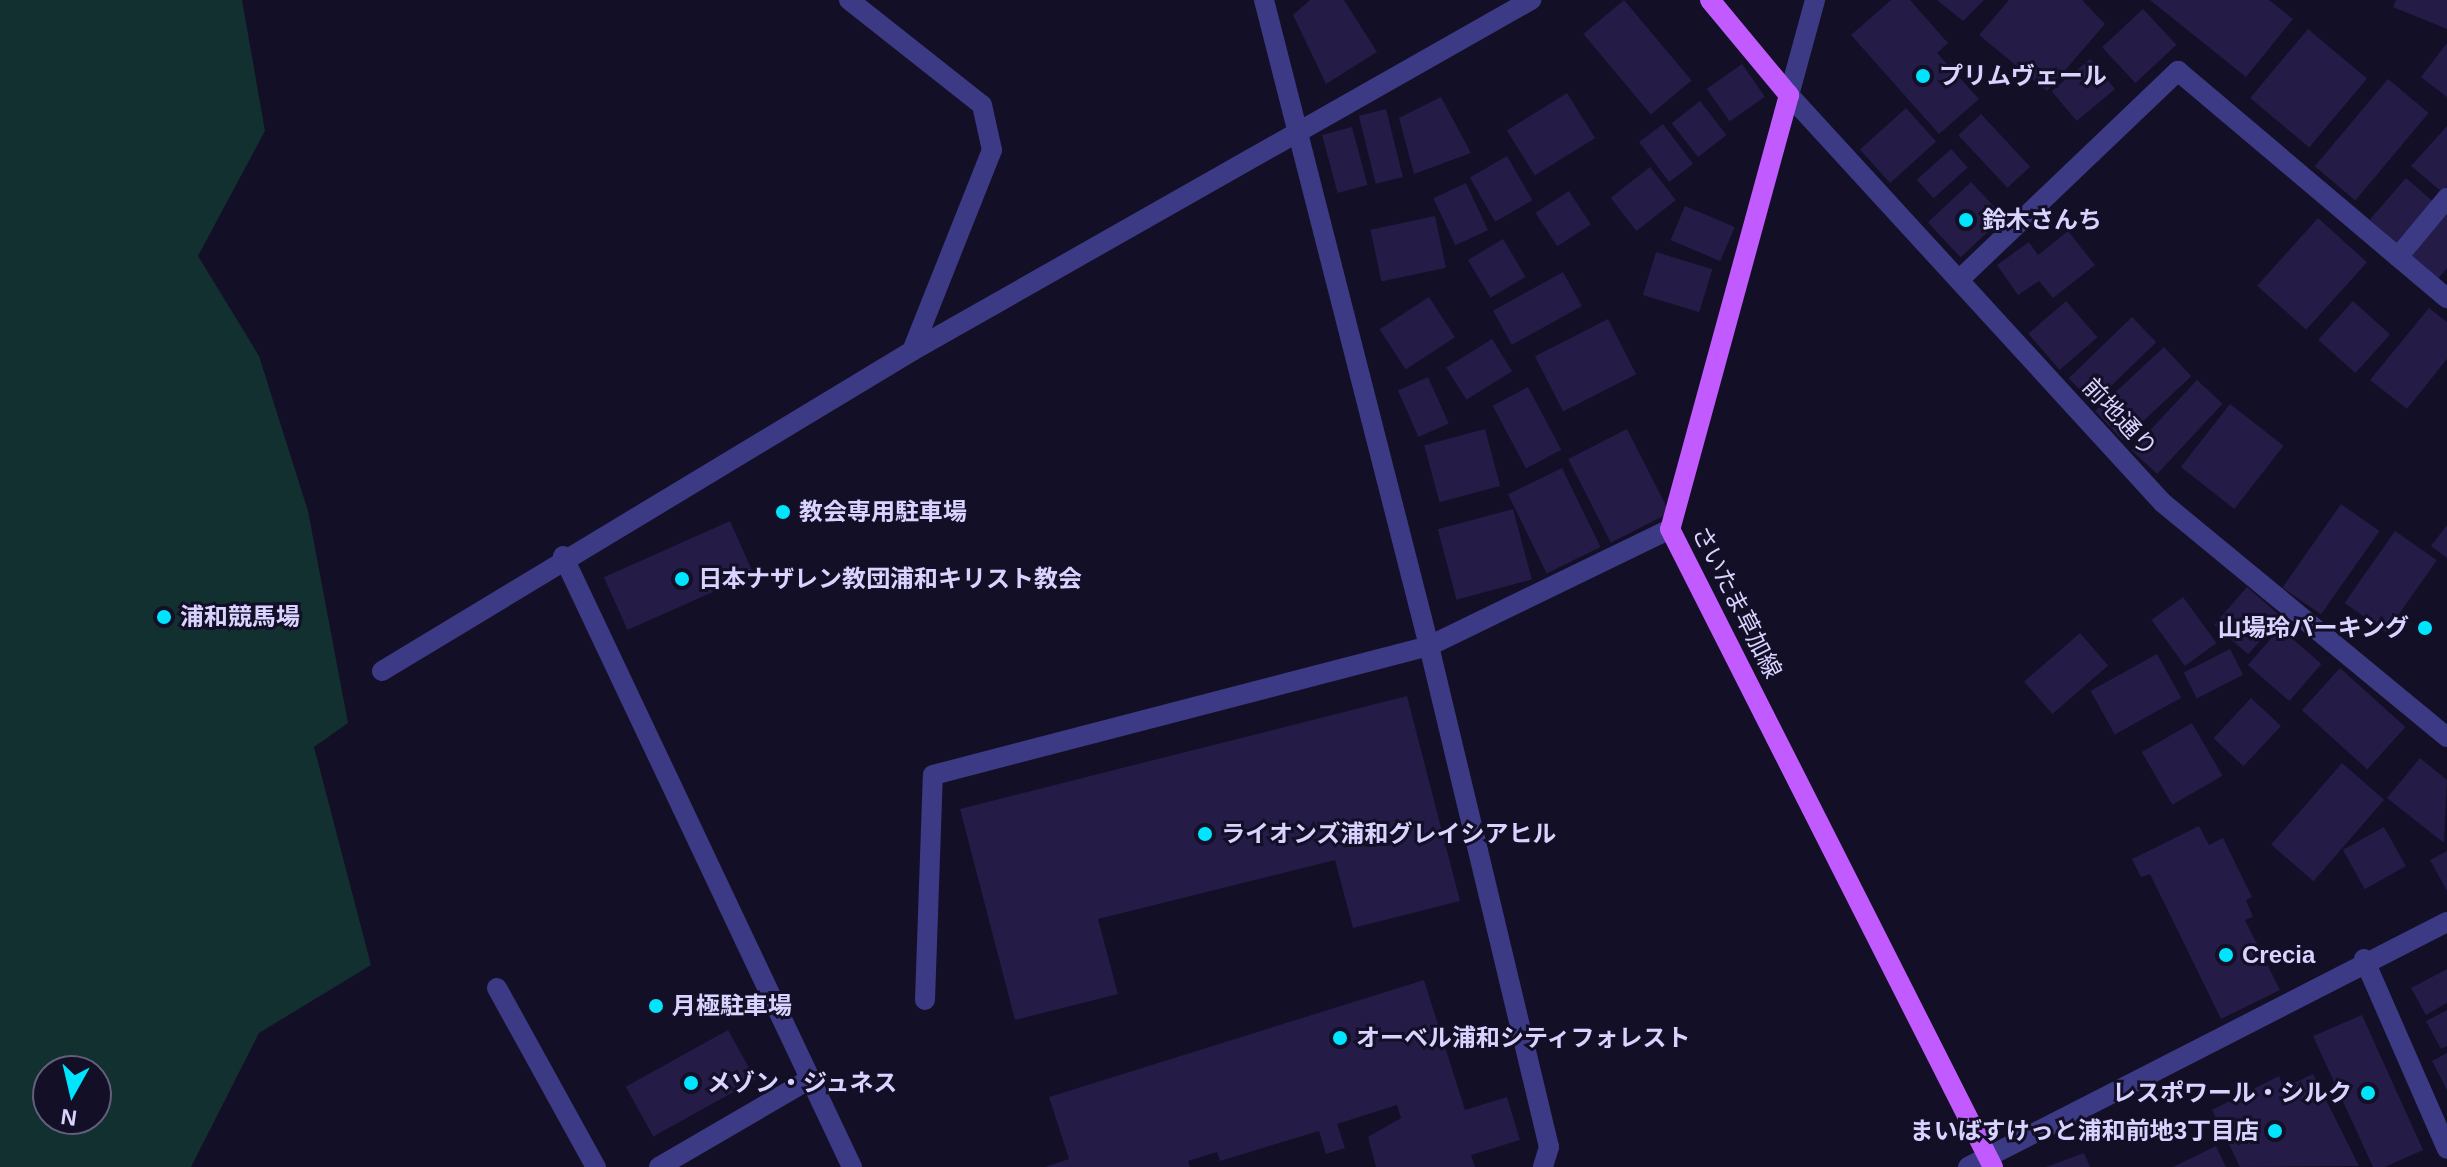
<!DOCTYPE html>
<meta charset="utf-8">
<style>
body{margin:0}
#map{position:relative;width:2447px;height:1167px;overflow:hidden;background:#130f26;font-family:Arial,"Noto Sans JP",sans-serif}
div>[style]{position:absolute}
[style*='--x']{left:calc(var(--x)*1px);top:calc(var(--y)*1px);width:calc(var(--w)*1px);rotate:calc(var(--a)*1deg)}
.green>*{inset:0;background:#12302f}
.building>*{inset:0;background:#241b47;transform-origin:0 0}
.minor>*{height:20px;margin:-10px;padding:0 10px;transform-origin:10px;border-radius:10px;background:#3d3a85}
.major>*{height:20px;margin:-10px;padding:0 10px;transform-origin:10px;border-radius:10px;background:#c25bff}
.dots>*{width:22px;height:22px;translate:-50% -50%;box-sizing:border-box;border:4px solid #130f26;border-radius:50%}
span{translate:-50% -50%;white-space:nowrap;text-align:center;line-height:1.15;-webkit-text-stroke:6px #130f26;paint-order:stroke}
.poi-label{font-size:24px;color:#d9d4ff;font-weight:700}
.left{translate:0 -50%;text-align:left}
.right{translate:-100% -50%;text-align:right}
.street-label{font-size:24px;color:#d9d4ff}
.north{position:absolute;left:32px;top:1055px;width:80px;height:80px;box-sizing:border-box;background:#130f26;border:2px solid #625e7d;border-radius:50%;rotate:188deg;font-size:22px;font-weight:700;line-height:32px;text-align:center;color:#d9d4ff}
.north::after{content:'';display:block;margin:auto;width:28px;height:36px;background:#00e5ff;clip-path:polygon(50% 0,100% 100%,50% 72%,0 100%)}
</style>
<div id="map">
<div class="green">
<div style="clip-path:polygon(evenodd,0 0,242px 0,265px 131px,198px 256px,259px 356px,308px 511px,348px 723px,314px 747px,371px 965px,259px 1033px,191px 1167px,0 1167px,0 0,96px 1071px,96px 1119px,48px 1119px,48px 1071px,96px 1071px)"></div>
</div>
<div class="building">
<div style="clip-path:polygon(1310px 0,1344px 0,1377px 52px,1326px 84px,1293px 15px)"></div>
<div style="left:1624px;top:0;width:105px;height:53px;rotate:50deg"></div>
<div style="clip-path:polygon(1891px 0,1910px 0,1948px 43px,1937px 53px,1979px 99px,1939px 134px,1851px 35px)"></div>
<div style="clip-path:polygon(1937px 0,1984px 0,1963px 21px)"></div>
<div style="clip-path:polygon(2009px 0,2082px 0,2105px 24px,2047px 91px,1979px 35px)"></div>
<div style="clip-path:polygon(2150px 0,2269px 0,2293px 19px,2246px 77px)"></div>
<div style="clip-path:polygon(2396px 0,2447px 0,2447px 29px,2393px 7px)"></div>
<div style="left:2143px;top:9px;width:49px;height:56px;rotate:47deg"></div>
<div style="left:2308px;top:29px;width:77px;height:90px;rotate:40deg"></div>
<div style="clip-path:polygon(2447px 43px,2447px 97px,2421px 77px)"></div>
<div style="left:2090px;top:59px;width:39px;height:50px;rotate:50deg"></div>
<div style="left:1742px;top:64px;width:40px;height:43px;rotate:55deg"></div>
<div style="left:2388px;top:79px;width:53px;height:114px;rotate:40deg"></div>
<div style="left:1567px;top:93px;width:53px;height:71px;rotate:58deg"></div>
<div style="clip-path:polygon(1441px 97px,1471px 153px,1414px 174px,1399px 118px)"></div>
<div style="left:1700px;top:101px;width:43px;height:36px;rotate:52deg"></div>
<div style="left:1906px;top:108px;width:45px;height:62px;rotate:48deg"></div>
<div style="left:1386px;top:109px;width:70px;height:28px;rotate:76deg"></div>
<div style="left:1981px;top:114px;width:72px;height:31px;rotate:47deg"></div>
<div style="left:1663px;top:124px;width:50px;height:30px;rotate:53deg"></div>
<div style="clip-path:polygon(2447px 126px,2447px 186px,2442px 192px,2411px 166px)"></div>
<div style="left:1352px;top:127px;width:60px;height:31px;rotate:75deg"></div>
<div style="left:1951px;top:149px;width:25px;height:46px;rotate:48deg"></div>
<div style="left:1507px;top:156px;width:51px;height:43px;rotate:60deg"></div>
<div style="left:1650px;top:167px;width:42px;height:50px;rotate:52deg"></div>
<div style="left:2406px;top:178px;width:37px;height:55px;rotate:41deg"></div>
<div style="left:1971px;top:182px;width:48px;height:59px;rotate:47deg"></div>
<div style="left:1466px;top:183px;width:52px;height:36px;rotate:65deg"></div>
<div style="left:1569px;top:191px;width:40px;height:40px;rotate:57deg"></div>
<div style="left:1685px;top:206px;width:54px;height:37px;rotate:23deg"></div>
<div style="clip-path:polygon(2447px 209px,2447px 268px,2438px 279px,2409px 255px)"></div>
<div style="left:1435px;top:216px;width:53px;height:66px;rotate:78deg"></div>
<div style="left:2318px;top:218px;width:66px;height:91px;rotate:42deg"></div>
<div style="clip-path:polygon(2068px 231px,2095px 265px,2053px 298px,2039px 281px,2018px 295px,1997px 265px,2029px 242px,2038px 255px)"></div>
<div style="left:1503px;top:239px;width:44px;height:41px;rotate:59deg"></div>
<div style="left:1656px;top:252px;width:59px;height:45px;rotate:17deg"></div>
<div style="left:1563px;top:272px;width:39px;height:80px;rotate:61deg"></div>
<div style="left:1429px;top:297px;width:48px;height:59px;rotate:57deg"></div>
<div style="left:2066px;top:301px;width:48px;height:50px;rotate:49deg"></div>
<div style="left:2353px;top:301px;width:50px;height:52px;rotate:42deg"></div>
<div style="clip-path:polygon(2429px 308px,2447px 322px,2447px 359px,2407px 409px,2370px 380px)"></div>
<div style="left:2132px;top:317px;width:35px;height:88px;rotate:46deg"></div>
<div style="left:1608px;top:319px;width:62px;height:82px;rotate:63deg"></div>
<div style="left:1492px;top:339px;width:38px;height:54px;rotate:58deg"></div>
<div style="left:2164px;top:347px;width:40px;height:94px;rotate:47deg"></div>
<div style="left:1428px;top:377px;width:51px;height:33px;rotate:66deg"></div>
<div style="left:2197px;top:380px;width:35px;height:96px;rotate:43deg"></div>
<div style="left:1528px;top:387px;width:71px;height:40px;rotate:62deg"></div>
<div style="left:2230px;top:404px;width:68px;height:80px;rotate:38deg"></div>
<div style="left:1485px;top:429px;width:59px;height:63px;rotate:75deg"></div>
<div style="left:1627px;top:429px;width:94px;height:66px;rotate:63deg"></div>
<div style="left:1562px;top:468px;width:88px;height:60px;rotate:64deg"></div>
<div style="left:2341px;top:504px;width:47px;height:102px;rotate:35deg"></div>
<div style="left:1513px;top:509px;width:73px;height:78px;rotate:75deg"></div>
<div style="left:730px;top:521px;width:58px;height:138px;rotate:66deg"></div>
<div style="clip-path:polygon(2447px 525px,2447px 558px,2431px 546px)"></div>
<div style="left:2395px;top:531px;width:51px;height:88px;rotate:35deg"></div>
<div style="left:2247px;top:587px;width:45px;height:50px;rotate:41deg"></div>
<div style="left:2183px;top:597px;width:57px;height:39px;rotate:54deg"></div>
<div style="left:2280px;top:628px;width:55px;height:49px;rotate:41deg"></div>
<div style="left:2080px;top:633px;width:43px;height:74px;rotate:49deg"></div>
<div style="left:2230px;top:649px;width:29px;height:52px;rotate:63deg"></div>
<div style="left:2157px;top:654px;width:50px;height:76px;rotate:61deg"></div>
<div style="left:2340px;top:668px;width:88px;height:57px;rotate:42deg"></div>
<div style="clip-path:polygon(1407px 696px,1460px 901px,1353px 928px,1335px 860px,1098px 919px,1118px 994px,1015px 1020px,960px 809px)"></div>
<div style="left:2251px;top:698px;width:41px;height:55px;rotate:43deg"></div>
<div style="left:2192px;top:723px;width:61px;height:58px;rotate:60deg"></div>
<div style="clip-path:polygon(2420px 758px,2447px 780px,2444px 843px,2387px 798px)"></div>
<div style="left:2342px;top:763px;width:56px;height:108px;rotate:41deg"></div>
<div style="clip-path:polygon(2199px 826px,2209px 845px,2223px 838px,2252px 897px,2246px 900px,2253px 917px,2245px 920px,2280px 990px,2221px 1019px,2150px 874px,2141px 877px,2132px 859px)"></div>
<div style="left:2384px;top:827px;width:45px;height:47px;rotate:61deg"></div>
<div style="clip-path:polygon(2447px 851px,2447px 891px,2430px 860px)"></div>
<div style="clip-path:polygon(2447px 969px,2447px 1003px,2426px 1015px,2411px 988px)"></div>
<div style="clip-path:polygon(1424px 980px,1465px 1110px,1507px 1097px,1520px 1140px,1471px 1155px,1475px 1167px,1376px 1167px,1368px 1137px,1401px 1118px,1397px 1105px,1337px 1124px,1345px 1148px,1326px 1154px,1319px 1131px,1220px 1161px,1217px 1152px,1188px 1161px,1190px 1167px,1045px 1167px,1069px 1159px,1049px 1097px)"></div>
<div style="clip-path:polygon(2447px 1010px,2447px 1046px,2441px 1049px,2426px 1021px)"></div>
<div style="clip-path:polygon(2362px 1015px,2423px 1150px,2385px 1167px,2373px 1167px,2313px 1036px)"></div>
<div style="left:728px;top:1030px;width:57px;height:117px;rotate:61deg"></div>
<div style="clip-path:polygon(2447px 1053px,2447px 1090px,2432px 1061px)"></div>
<div style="clip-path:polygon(2313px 1074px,2359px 1166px,2240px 1167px,2212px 1110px,2279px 1076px,2284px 1088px)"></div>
<div style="clip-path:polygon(2216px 1146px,2226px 1167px,2173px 1167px)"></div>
<div style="clip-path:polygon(2084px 1153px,2090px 1167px,2046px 1167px)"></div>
</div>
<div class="minor">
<div style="--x:849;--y:0;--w:169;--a:38.3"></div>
<div style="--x:982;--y:105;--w:46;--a:77.5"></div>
<div style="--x:992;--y:150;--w:216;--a:111.7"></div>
<div style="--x:1264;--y:0;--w:667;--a:75.67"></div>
<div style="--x:1429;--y:646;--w:515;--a:76.53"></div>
<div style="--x:1549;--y:1147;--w:21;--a:107"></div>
<div style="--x:1815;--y:0;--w:98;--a:105.3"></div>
<div style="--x:1789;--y:95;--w:553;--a:47.49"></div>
<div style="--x:2163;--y:503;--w:368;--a:39.5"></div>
<div style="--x:2398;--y:257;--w:77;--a:-50.3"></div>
<div style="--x:1959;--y:280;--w:303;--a:-43.7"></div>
<div style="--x:2178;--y:71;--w:352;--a:40.2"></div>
<div style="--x:563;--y:556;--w:676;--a:64.69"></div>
<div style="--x:382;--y:671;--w:619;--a:-31.12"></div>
<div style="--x:912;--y:351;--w:712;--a:-29.56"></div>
<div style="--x:2364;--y:959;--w:207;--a:66.4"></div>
<div style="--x:497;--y:988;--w:205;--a:61.1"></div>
<div style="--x:925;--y:1000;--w:225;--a:-88"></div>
<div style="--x:933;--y:775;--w:513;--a:-14.58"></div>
<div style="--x:1429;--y:646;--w:268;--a:-25.9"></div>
<div style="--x:659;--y:1167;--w:175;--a:-30.2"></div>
<div style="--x:1968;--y:1167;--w:538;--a:-27.09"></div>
</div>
<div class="major">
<div style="--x:1710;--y:0;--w:124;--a:50.3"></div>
<div style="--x:1789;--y:95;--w:450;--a:105.3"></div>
<div style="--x:1670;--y:529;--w:715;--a:63.15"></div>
</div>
<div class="dots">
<div style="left:1923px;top:76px;background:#00e5ff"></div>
<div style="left:1966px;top:220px;background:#00e5ff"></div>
<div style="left:783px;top:512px;background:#00e5ff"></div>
<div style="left:682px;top:579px;background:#00e5ff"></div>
<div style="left:164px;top:617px;background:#00e5ff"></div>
<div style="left:2425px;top:628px;background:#00e5ff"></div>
<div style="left:1205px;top:834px;background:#00e5ff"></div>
<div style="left:2226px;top:955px;background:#00e5ff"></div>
<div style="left:656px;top:1006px;background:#00e5ff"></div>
<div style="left:1340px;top:1038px;background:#00e5ff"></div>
<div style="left:691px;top:1083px;background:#00e5ff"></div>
<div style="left:2368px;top:1093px;background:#00e5ff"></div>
<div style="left:2275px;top:1131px;background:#00e5ff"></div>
</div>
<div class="poi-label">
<span class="left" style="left:1939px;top:76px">プリムヴェール</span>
<span class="left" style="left:1982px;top:220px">鈴木さんち</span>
<span class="left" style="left:799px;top:512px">教会専用駐車場</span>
<span class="left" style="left:698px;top:579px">日本ナザレン教団浦和キリスト教会</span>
<span class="left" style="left:180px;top:617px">浦和競馬場</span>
<span class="right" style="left:2409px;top:628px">山場玲パーキング</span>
<span class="left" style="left:1221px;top:834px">ライオンズ浦和グレイシアヒル</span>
<span class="left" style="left:2242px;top:955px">Crecia</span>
<span class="left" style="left:672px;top:1006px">月極駐車場</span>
<span class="left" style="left:1356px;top:1038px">オーベル浦和シティフォレスト</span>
<span class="left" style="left:707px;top:1083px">メゾン・ジュネス</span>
<span class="right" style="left:2352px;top:1093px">レスポワール・シルク</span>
<span class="right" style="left:2259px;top:1131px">まいばすけっと浦和前地3丁目店</span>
</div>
<div class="street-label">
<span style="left:2120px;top:417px;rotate:47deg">前地通り</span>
<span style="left:1737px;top:602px;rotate:63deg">さいたま草加線</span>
</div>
<div class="north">N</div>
</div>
